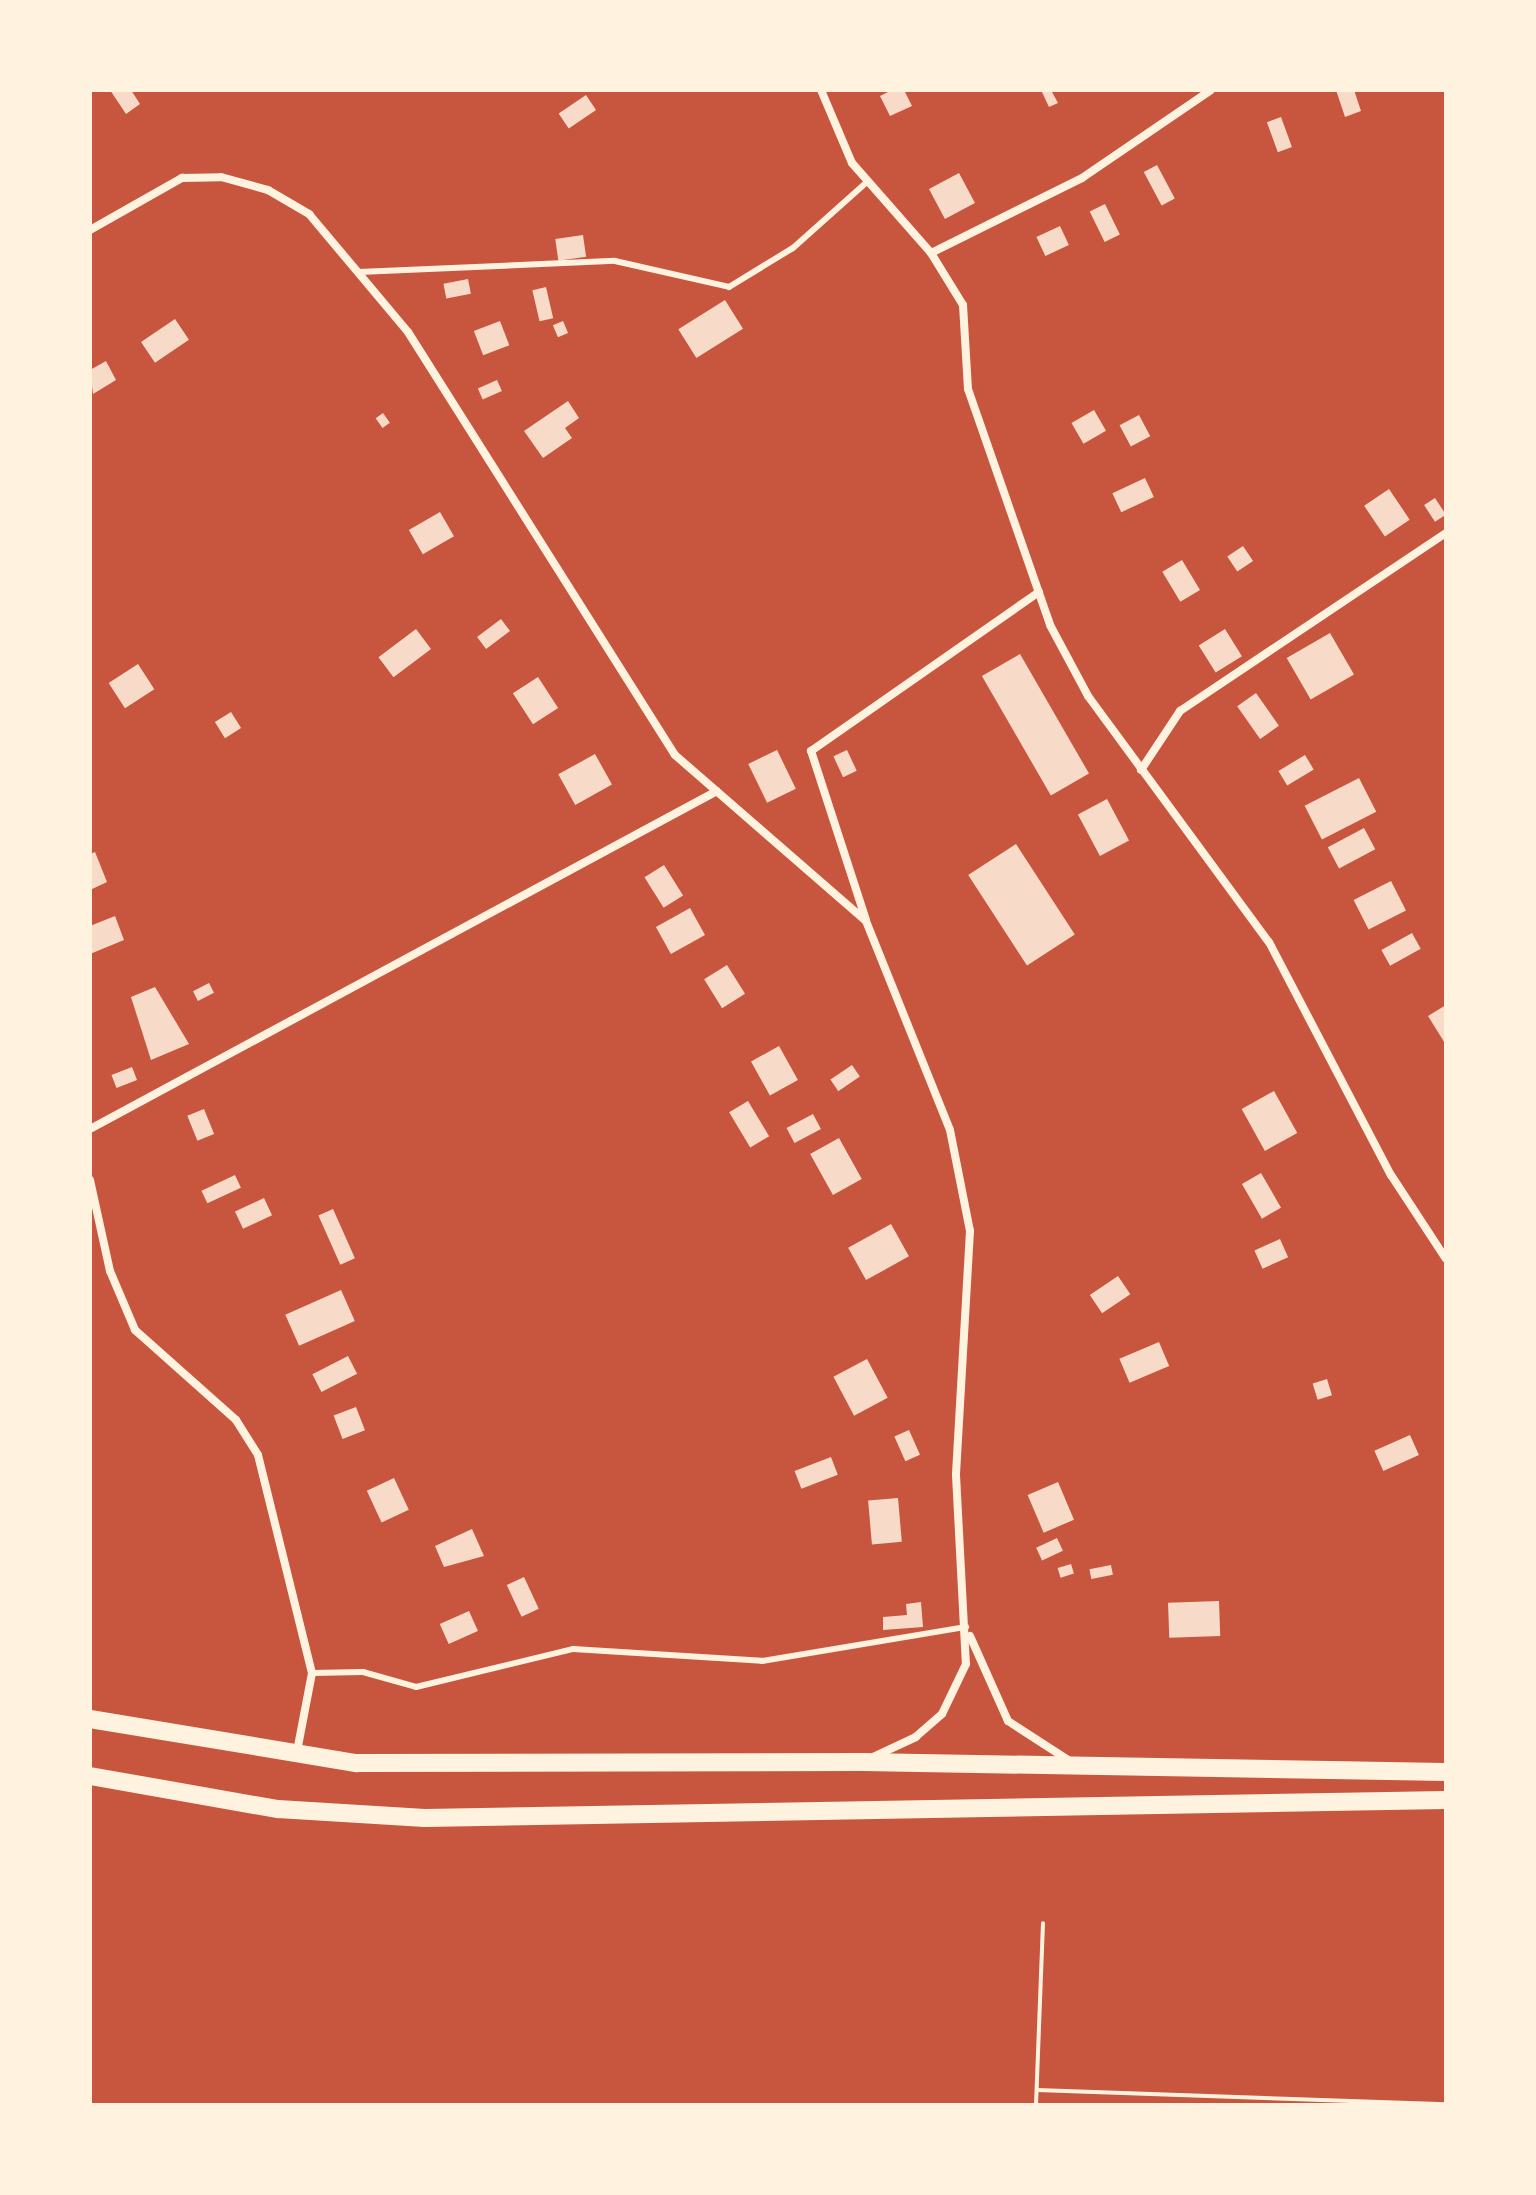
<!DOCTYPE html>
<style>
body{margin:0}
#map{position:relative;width:1536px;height:2195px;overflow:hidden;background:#c8553d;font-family:"PT Sans",sans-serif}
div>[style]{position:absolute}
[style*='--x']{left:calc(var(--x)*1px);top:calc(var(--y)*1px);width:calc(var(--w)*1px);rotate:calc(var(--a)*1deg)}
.building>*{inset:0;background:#f7dbc8;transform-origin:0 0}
.path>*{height:4px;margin:-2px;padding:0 2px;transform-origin:2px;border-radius:2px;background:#fff3e0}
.service>*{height:6px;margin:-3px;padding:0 3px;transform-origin:3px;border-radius:3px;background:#fff3e0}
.minor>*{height:8px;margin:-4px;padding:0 4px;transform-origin:4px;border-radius:4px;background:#fff3e0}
.primary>*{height:18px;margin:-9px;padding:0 9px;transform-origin:9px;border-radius:9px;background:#fff3e0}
span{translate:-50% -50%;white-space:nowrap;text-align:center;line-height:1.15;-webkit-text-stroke:8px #fff3e0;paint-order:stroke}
.frame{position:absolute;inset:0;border:92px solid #fff3e0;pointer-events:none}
</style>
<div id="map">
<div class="building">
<div style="clip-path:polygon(110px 90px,131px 90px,140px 104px,126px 114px)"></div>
<div style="clip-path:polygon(892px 90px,904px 90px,912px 106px,890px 116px,880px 96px)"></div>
<div style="clip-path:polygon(1041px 90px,1051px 90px,1058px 103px,1049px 107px)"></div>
<div style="clip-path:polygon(1336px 90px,1354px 90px,1361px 111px,1345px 117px)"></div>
<div style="left:586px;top:95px;width:18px;height:33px;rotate:56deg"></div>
<div style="left:1281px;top:117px;width:32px;height:15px;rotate:70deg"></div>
<div style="left:1157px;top:165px;width:38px;height:15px;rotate:62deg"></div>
<div style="left:959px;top:173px;width:34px;height:34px;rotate:62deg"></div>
<div style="left:1105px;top:204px;width:34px;height:17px;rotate:64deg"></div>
<div style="left:1060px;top:226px;width:21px;height:26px;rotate:65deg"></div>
<div style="left:583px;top:235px;width:22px;height:28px;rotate:82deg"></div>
<div style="left:468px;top:279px;width:15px;height:25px;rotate:79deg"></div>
<div style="left:546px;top:287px;width:32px;height:14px;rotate:77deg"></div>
<div style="left:725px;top:300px;width:34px;height:55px;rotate:58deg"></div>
<div style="left:175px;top:319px;width:25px;height:41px;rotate:56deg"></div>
<div style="left:500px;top:321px;width:26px;height:28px;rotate:69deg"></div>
<div style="left:563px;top:321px;width:13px;height:11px;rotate:67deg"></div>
<div style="clip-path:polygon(106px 361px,116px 380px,93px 394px,90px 370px)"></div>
<div style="left:497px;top:380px;width:12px;height:21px;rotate:66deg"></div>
<div style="clip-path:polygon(568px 401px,579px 418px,565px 428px,572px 438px,543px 458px,524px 431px)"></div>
<div style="left:1094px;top:410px;width:24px;height:26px;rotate:60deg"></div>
<div style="left:383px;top:413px;width:12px;height:9px;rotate:55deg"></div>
<div style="left:1139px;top:415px;width:24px;height:22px;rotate:62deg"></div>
<div style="left:1145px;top:478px;width:21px;height:36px;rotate:65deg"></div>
<div style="left:1389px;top:489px;width:37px;height:30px;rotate:56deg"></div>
<div style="left:1435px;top:498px;width:20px;height:13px;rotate:57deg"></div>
<div style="left:440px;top:512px;width:28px;height:36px;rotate:60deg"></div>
<div style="left:1243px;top:546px;width:18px;height:19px;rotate:56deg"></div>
<div style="left:1182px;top:560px;width:35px;height:23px;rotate:59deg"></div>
<div style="left:501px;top:619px;width:15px;height:30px;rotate:53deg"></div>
<div style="left:416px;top:629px;width:25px;height:47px;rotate:53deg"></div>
<div style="left:1225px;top:629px;width:32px;height:31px;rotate:58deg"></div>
<div style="left:1330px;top:633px;width:48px;height:50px;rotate:60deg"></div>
<div style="left:1020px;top:654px;width:138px;height:44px;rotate:60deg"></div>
<div style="left:138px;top:664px;width:30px;height:35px;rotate:57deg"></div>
<div style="left:538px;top:677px;width:37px;height:30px;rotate:57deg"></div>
<div style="left:1256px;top:693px;width:40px;height:23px;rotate:55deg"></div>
<div style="left:231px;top:712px;width:19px;height:19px;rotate:58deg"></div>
<div style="left:777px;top:750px;width:43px;height:32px;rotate:64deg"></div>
<div style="left:847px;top:750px;width:23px;height:15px;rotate:65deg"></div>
<div style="left:595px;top:754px;width:35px;height:42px;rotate:61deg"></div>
<div style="left:1305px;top:755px;width:17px;height:31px;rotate:59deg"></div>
<div style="left:1359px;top:778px;width:38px;height:61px;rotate:63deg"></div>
<div style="left:1107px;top:799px;width:47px;height:33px;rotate:62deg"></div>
<div style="left:1364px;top:828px;width:24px;height:41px;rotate:62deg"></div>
<div style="left:1016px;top:844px;width:108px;height:57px;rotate:57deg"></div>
<div style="clip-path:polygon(95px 852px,107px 882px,90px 890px,90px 854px)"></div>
<div style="left:664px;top:865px;width:36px;height:23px;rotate:58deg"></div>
<div style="left:1391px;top:881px;width:33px;height:42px;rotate:63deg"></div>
<div style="left:690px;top:908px;width:31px;height:39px;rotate:61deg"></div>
<div style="clip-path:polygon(115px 916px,124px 940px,90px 954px,90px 926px)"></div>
<div style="left:1412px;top:933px;width:18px;height:35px;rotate:61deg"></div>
<div style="left:727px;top:965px;width:34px;height:27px;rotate:58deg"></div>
<div style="left:209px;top:983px;width:11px;height:18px;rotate:63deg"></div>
<div style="clip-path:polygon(155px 987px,189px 1044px,151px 1060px,131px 997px)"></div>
<div style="clip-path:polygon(1446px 1005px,1446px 1045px,1428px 1016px)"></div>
<div style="left:779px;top:1046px;width:39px;height:32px;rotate:61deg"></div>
<div style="left:852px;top:1065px;width:14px;height:26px;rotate:56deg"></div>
<div style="left:132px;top:1067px;width:14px;height:22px;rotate:69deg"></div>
<div style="left:1274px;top:1091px;width:48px;height:37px;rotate:61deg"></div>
<div style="left:748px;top:1101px;width:41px;height:22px;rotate:59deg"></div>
<div style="left:204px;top:1109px;width:27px;height:18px;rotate:68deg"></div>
<div style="left:813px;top:1114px;width:17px;height:30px;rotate:62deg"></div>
<div style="left:839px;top:1138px;width:47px;height:33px;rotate:61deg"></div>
<div style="left:1261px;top:1173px;width:40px;height:22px;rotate:60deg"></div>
<div style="left:235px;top:1175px;width:14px;height:37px;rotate:65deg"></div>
<div style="left:264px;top:1198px;width:19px;height:32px;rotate:65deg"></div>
<div style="left:333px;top:1209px;width:54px;height:16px;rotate:66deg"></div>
<div style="left:891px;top:1224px;width:37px;height:49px;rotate:61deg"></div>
<div style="left:1280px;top:1239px;width:20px;height:28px;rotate:66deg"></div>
<div style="left:1118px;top:1276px;width:22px;height:34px;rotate:56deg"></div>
<div style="left:341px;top:1290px;width:34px;height:61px;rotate:66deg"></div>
<div style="left:1159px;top:1342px;width:26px;height:43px;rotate:67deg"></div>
<div style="left:348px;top:1356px;width:20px;height:40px;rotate:63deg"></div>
<div style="left:867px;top:1359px;width:44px;height:38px;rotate:62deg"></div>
<div style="left:1327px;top:1379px;width:17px;height:15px;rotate:73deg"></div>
<div style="left:356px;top:1407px;width:25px;height:24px;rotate:69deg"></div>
<div style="left:909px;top:1430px;width:27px;height:16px;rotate:66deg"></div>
<div style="left:1410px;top:1435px;width:22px;height:39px;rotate:66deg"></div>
<div style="left:831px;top:1457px;width:19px;height:39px;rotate:69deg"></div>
<div style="left:394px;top:1478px;width:35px;height:30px;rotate:65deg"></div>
<div style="left:1058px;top:1482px;width:41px;height:33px;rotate:67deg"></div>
<div style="left:898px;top:1498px;width:44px;height:30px;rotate:85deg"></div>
<div style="clip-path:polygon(472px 1529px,484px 1556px,444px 1567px,435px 1546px)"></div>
<div style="left:1057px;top:1538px;width:14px;height:23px;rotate:65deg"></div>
<div style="left:1071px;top:1564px;width:10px;height:14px;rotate:73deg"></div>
<div style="left:1111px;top:1565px;width:10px;height:22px;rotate:79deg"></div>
<div style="left:524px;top:1577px;width:35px;height:19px;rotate:65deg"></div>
<div style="left:1219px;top:1601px;width:35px;height:51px;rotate:88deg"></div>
<div style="clip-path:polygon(921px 1602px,923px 1627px,883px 1630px,883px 1617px,907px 1615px,906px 1604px)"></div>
<div style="left:469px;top:1611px;width:22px;height:32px;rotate:66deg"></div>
</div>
<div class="path">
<div style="--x:1037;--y:2090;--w:409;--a:2"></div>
<div style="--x:1036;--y:2105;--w:182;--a:-87.8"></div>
</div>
<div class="service">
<div style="--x:359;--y:272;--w:256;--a:-2.5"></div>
<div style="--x:615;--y:261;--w:117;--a:12.8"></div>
<div style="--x:729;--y:287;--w:75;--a:-31.4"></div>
<div style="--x:793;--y:248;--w:101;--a:-41.8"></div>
<div style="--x:312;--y:1673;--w:51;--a:-1.1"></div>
<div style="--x:363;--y:1672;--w:55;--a:15.8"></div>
<div style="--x:416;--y:1687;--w:162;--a:-13.6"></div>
<div style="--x:573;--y:1649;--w:189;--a:3.6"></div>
<div style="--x:762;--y:1661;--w:207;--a:-9.5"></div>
</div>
<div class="minor">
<div style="--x:821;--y:90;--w:79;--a:67"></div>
<div style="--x:852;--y:163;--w:120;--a:48.7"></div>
<div style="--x:931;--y:253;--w:61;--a:58.4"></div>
<div style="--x:963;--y:305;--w:84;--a:86.6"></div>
<div style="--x:968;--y:389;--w:250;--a:70.8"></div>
<div style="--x:1050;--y:625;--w:81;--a:61.8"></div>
<div style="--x:1088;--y:696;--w:305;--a:53.7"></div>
<div style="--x:1269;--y:942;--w:263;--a:62.4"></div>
<div style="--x:1391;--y:1175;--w:100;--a:56.8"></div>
<div style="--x:90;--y:230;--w:106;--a:-29.5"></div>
<div style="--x:182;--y:178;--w:39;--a:-1"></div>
<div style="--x:221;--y:177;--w:49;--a:15.5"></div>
<div style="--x:268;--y:190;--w:48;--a:30.3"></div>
<div style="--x:309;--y:214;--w:154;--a:50"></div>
<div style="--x:408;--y:332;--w:500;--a:57.74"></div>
<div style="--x:675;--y:755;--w:253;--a:41"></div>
<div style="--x:866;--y:921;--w:225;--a:68.1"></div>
<div style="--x:950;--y:1130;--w:103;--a:78.8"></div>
<div style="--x:970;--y:1231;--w:244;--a:93.3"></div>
<div style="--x:956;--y:1475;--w:189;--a:87"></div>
<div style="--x:966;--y:1664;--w:55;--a:115.6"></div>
<div style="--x:942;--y:1714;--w:35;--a:139"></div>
<div style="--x:916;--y:1737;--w:50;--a:155"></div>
<div style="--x:931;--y:253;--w:169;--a:-26.4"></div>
<div style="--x:1082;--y:178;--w:156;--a:-34.3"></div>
<div style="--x:1141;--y:770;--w:71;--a:-56.5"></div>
<div style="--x:1180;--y:711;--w:320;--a:-33.8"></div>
<div style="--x:866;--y:920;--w:178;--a:-108"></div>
<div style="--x:811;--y:751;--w:278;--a:-34.9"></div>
<div style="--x:90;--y:1129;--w:712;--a:-28.33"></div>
<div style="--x:90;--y:1180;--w:93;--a:77.6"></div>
<div style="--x:110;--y:1271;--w:64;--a:67"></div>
<div style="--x:135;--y:1330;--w:135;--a:41.7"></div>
<div style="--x:236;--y:1420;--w:41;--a:57.8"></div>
<div style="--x:258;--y:1455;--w:225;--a:76.1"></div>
<div style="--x:312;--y:1673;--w:80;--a:100.8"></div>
<div style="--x:970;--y:1636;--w:93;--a:65.9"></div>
<div style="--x:1008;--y:1721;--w:72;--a:33"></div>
</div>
<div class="primary">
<div style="--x:90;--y:1719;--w:271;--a:9.4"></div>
<div style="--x:357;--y:1763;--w:506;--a:-0.11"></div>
<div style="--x:863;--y:1762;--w:583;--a:0.98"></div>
<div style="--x:90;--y:1776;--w:191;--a:10"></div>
<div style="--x:278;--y:1809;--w:147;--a:3.5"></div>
<div style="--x:425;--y:1818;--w:1021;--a:-1.01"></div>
</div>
<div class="frame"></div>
</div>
